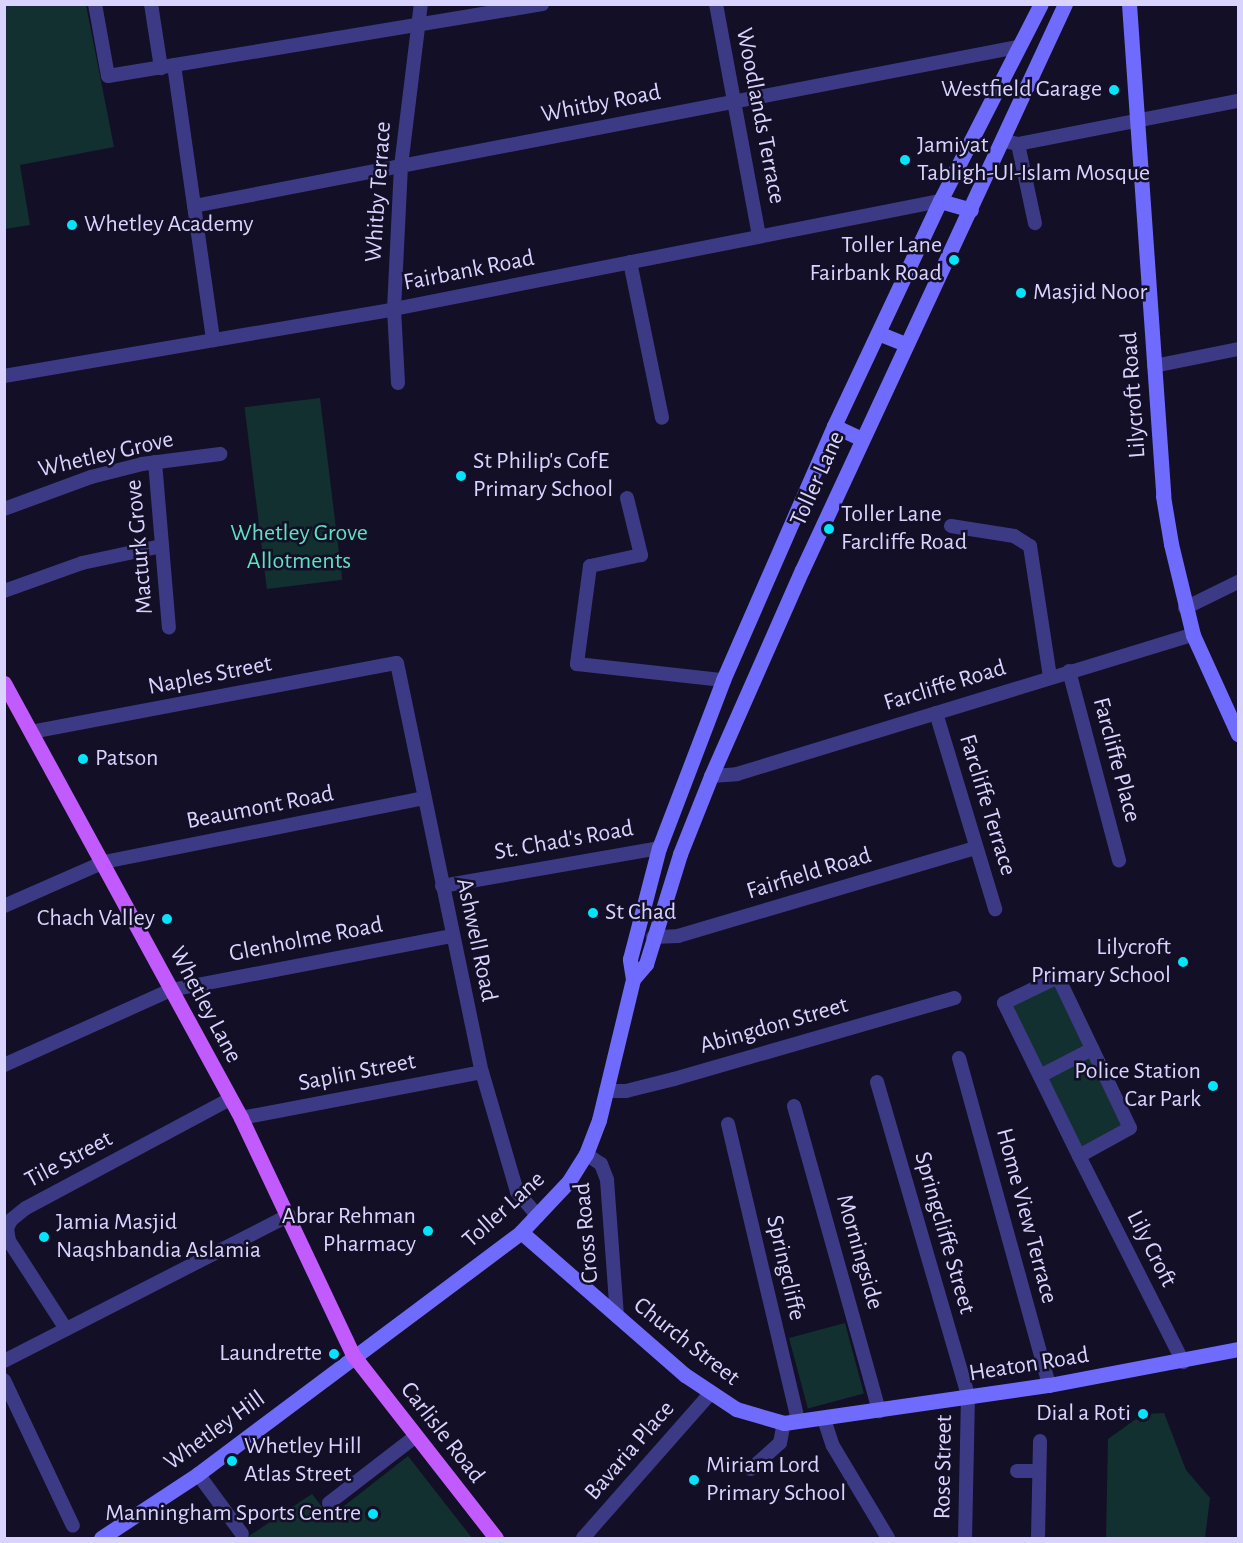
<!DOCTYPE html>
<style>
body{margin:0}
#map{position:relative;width:1243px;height:1543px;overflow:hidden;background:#130f26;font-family:"Alegreya Sans",sans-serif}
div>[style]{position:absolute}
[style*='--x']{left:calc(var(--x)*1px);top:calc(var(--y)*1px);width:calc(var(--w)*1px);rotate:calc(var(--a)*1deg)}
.green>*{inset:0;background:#12302f;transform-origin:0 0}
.street>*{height:14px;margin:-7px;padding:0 7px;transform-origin:7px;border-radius:7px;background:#3d3a85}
.secondary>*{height:15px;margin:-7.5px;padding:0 7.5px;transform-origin:7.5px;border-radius:7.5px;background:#6f6bff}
.primary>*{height:15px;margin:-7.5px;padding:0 7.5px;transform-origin:7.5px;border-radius:7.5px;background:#c25bff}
.dots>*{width:16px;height:16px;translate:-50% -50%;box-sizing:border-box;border:3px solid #130f26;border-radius:50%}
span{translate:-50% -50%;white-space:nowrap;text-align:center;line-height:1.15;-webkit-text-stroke:5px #130f26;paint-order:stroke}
.poi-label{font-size:24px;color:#d9d4ff}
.right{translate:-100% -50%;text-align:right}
.left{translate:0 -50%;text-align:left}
.street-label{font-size:24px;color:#d9d4ff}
.park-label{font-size:24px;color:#5fe0c0}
.frame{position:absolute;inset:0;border:6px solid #d9d4ff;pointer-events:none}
</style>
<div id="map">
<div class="green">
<div style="clip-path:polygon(5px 4px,86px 5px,114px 147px,20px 165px,30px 225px,5px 229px)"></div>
<div style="left:320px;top:398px;width:183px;height:76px;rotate:83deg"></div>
<div style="left:1058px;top:977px;width:167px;height:60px;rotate:65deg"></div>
<div style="left:845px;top:1323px;width:73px;height:58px;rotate:75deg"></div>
<div style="clip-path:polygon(1164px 1413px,1186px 1470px,1210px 1498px,1205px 1538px,1106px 1538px,1108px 1439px,1143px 1414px)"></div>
<div style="clip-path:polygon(408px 1456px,472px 1538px,246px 1538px,312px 1494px,330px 1517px)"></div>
</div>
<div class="street">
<div style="--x:95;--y:4;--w:73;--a:79.8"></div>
<div style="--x:108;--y:76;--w:440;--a:-9.4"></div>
<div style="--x:151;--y:4;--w:65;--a:81.1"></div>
<div style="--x:716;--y:4;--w:236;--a:79.5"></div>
<div style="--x:174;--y:65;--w:278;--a:81.9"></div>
<div style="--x:1004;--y:141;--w:14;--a:12"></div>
<div style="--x:1018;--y:144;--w:224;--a:-11.1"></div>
<div style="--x:1018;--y:144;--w:81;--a:77.9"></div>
<div style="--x:194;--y:206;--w:838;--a:-10.93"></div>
<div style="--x:630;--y:262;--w:159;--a:78.4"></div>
<div style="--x:1154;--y:366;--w:86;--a:-11.4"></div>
<div style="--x:4;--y:376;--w:396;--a:-9.7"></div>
<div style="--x:394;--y:309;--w:557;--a:-11.19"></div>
<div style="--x:398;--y:383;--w:74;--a:-93.1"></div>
<div style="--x:394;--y:309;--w:143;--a:-87.2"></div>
<div style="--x:401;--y:166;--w:163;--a:-83"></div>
<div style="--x:155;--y:462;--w:166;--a:85.2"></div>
<div style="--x:627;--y:498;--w:59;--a:76.2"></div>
<div style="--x:641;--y:555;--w:52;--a:167.8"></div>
<div style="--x:590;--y:566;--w:99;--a:97.6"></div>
<div style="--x:577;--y:664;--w:147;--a:6.3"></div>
<div style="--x:4;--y:509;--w:93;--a:-20.2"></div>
<div style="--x:91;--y:477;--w:53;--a:-14.3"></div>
<div style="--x:142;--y:464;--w:79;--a:-7.3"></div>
<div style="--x:951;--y:526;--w:64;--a:9"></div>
<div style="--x:1014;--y:536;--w:19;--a:32"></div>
<div style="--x:1030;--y:546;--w:133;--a:81.3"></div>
<div style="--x:4;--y:591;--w:83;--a:-19.7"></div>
<div style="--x:82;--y:563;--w:82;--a:-12"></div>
<div style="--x:1185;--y:608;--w:59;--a:-26.1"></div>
<div style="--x:1069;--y:671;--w:196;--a:75.2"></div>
<div style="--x:936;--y:713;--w:205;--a:73.2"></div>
<div style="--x:31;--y:732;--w:372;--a:-10.7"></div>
<div style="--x:397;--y:663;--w:418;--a:78.3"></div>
<div style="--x:482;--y:1072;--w:125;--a:73.7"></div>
<div style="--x:517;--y:1192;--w:32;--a:49"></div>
<div style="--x:711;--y:776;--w:26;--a:-4"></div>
<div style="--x:737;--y:774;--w:477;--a:-17"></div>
<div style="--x:442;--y:886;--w:220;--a:-9.9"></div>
<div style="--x:4;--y:906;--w:109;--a:-23.7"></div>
<div style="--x:104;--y:862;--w:326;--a:-11.3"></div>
<div style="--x:653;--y:937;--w:25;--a:-2"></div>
<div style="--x:678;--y:936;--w:311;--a:-16.5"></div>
<div style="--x:959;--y:1058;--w:339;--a:74.6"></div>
<div style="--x:4;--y:1065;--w:183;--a:-24.2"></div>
<div style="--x:171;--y:990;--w:285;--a:-10.9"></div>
<div style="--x:1040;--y:1076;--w:59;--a:-27.4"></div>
<div style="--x:877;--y:1082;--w:327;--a:73.8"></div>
<div style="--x:968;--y:1396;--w:142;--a:91.2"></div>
<div style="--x:606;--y:1091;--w:20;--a:0"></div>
<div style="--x:626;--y:1091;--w:49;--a:-14"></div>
<div style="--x:674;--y:1079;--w:292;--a:-16.1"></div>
<div style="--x:794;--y:1106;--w:317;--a:74.4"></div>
<div style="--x:241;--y:1118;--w:245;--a:-10.8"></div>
<div style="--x:728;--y:1124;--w:305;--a:76.7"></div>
<div style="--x:586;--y:1154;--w:18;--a:34"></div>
<div style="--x:601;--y:1164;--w:17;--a:69"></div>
<div style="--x:607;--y:1180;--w:137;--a:85.8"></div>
<div style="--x:1079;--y:1156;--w:58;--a:-28.8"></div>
<div style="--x:1130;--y:1128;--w:167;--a:-115.5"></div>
<div style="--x:1058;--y:977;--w:60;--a:154.3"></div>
<div style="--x:1004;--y:1003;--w:170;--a:63.9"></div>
<div style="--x:1079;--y:1156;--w:231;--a:63.2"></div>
<div style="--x:66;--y:1329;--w:105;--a:-122.9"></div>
<div style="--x:9;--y:1241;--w:13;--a:-99"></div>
<div style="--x:7;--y:1228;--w:9;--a:-63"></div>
<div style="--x:11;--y:1220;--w:19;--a:-39"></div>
<div style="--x:26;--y:1208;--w:231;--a:-28.1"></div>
<div style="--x:4;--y:1361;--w:320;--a:-27.1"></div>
<div style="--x:4;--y:1380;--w:161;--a:64.7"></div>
<div style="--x:824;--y:1419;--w:28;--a:72"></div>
<div style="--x:833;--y:1446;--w:107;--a:59.1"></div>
<div style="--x:751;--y:1469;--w:39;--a:-42"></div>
<div style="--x:780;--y:1443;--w:20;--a:-79"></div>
<div style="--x:1017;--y:1471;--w:22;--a:0"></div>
<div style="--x:198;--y:1474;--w:74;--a:53.7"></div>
<div style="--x:329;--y:1503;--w:110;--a:-37.6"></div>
<div style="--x:583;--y:1538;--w:193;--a:-48.6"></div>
<div style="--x:1038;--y:1538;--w:97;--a:-88.8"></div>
</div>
<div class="secondary">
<div style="--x:1129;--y:4;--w:493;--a:86"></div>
<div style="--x:1163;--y:496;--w:49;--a:80.5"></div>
<div style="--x:1171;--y:544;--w:94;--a:76.4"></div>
<div style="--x:1193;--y:635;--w:109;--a:65.6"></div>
<div style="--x:940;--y:201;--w:32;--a:16"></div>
<div style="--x:878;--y:333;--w:29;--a:22"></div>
<div style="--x:834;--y:426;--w:29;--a:25"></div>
<div style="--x:633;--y:979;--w:20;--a:-49"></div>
<div style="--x:646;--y:964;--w:115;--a:-72.8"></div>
<div style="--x:680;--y:854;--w:84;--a:-68.3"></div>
<div style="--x:711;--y:776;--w:225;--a:-66.2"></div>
<div style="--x:802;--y:570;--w:624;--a:-65.08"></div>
<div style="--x:521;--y:1232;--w:218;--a:41.1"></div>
<div style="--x:685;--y:1375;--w:61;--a:33.7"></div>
<div style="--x:736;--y:1409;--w:50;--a:16.3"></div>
<div style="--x:784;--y:1423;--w:268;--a:-8.2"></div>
<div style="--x:1049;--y:1385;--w:192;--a:-10.8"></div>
<div style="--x:101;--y:1538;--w:116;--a:-33.4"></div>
<div style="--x:198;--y:1474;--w:404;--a:-36.8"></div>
<div style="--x:521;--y:1232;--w:70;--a:-46.7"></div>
<div style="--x:569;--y:1181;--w:32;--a:-58"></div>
<div style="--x:586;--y:1154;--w:36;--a:-69"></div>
<div style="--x:599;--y:1120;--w:145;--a:-76.4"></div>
<div style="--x:633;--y:979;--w:20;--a:-99"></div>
<div style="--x:630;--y:959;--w:115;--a:-75.4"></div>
<div style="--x:659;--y:848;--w:180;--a:-69.1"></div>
<div style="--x:723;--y:680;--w:277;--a:-66.4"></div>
<div style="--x:834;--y:426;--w:249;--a:-64.8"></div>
<div style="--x:940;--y:201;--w:221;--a:-62.9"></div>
</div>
<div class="primary">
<div style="--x:4;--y:683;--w:495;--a:61.4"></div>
<div style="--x:241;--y:1118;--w:262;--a:64.7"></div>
<div style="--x:353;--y:1355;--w:232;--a:52"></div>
</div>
<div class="dots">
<div style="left:1114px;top:90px;background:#00e5ff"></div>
<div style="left:905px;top:160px;background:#00e5ff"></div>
<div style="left:72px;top:225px;background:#00e5ff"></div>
<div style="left:954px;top:260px;background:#00e5ff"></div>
<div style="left:1021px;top:293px;background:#00e5ff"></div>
<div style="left:461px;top:476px;background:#00e5ff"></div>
<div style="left:829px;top:529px;background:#00e5ff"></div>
<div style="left:83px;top:759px;background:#00e5ff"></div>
<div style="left:593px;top:913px;background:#00e5ff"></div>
<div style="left:167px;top:919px;background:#00e5ff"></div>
<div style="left:1183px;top:962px;background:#00e5ff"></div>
<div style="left:1213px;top:1086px;background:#00e5ff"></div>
<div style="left:428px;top:1231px;background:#00e5ff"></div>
<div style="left:44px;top:1237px;background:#00e5ff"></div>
<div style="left:334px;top:1354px;background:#00e5ff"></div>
<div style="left:1143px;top:1414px;background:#00e5ff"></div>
<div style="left:232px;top:1461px;background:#00e5ff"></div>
<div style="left:694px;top:1480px;background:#00e5ff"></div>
<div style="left:373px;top:1514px;background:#00e5ff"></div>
</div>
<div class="poi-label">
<span class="right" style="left:1102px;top:90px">Westfield Garage</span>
<span class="left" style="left:917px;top:160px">Jamiyat<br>Tabligh-Ul-Islam Mosque</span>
<span class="left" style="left:84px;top:225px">Whetley Academy</span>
<span class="right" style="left:942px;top:260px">Toller Lane<br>Fairbank Road</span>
<span class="left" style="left:1033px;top:293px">Masjid Noor</span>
<span class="left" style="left:473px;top:476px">St Philip's CofE<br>Primary School</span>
<span class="left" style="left:841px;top:529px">Toller Lane<br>Farcliffe Road</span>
<span class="left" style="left:95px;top:759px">Patson</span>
<span class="left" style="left:605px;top:913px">St Chad</span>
<span class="right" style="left:155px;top:919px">Chach Valley</span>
<span class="right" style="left:1171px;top:962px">Lilycroft<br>Primary School</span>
<span class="right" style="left:1201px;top:1086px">Police Station<br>Car Park</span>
<span class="right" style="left:416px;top:1231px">Abrar Rehman<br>Pharmacy</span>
<span class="left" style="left:56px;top:1237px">Jamia Masjid<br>Naqshbandia Aslamia</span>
<span class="right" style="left:322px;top:1354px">Laundrette</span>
<span class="right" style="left:1131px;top:1414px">Dial a Roti</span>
<span class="left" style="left:244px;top:1461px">Whetley Hill<br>Atlas Street</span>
<span class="left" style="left:706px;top:1480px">Miriam Lord<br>Primary School</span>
<span class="right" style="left:361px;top:1514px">Manningham Sports Centre</span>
</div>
<div class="street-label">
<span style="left:601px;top:104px;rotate:-11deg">Whitby Road</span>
<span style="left:760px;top:116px;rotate:79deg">Woodlands Terrace</span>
<span style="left:379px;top:192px;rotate:-86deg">Whitby Terrace</span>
<span style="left:469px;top:271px;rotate:-11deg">Fairbank Road</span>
<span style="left:1134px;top:395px;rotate:-94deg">Lilycroft Road</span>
<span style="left:106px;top:455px;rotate:-13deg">Whetley Grove</span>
<span style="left:818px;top:479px;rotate:-66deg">Toller Lane</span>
<span style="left:140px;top:547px;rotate:-95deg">Macturk Grove</span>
<span style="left:210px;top:676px;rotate:-11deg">Naples Street</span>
<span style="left:945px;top:686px;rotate:-17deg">Farcliffe Road</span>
<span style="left:1116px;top:760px;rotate:75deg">Farcliffe Place</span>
<span style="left:987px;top:805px;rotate:73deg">Farcliffe Terrace</span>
<span style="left:260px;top:808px;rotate:-11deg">Beaumont Road</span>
<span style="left:564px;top:841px;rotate:-10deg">St. Chad's Road</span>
<span style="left:809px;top:874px;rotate:-17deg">Fairfield Road</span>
<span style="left:306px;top:940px;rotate:-11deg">Glenholme Road</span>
<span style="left:476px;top:940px;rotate:78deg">Ashwell Road</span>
<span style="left:205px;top:1005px;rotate:62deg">Whetley Lane</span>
<span style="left:774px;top:1026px;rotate:-16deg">Abingdon Street</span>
<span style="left:357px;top:1073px;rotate:-11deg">Saplin Street</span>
<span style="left:69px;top:1160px;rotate:-28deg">Tile Street</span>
<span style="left:504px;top:1210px;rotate:-42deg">Toller Lane</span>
<span style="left:1026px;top:1216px;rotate:75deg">Home View Terrace</span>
<span style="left:587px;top:1233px;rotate:-95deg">Cross Road</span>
<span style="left:944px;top:1233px;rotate:74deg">Springcliffe Street</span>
<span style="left:1151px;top:1249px;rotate:63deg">Lily Croft</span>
<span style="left:859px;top:1252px;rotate:74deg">Morningside</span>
<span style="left:785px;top:1268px;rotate:77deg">Springcliffe</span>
<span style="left:686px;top:1342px;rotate:38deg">Church Street</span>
<span style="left:1029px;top:1365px;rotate:-9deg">Heaton Road</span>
<span style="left:215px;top:1431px;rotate:-36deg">Whetley Hill</span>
<span style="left:442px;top:1433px;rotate:52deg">Carlisle Road</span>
<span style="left:630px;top:1451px;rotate:-49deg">Bavaria Place</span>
<span style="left:944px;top:1467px;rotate:-89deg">Rose Street</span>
</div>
<div class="park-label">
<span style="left:299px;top:548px">Whetley Grove<br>Allotments</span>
</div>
<div class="frame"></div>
</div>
